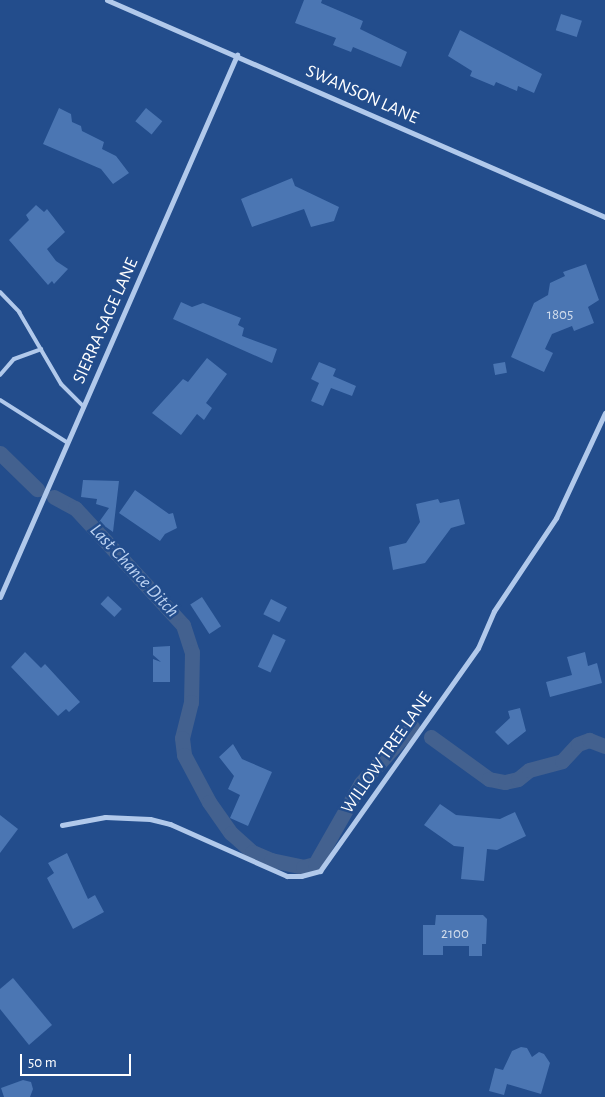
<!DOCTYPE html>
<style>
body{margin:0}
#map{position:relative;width:605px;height:1097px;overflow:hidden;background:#234d8c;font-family:"Alegreya Sans",sans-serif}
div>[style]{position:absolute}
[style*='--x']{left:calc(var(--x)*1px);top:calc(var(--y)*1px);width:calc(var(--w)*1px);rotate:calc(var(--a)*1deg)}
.canal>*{height:15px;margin:-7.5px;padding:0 7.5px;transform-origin:7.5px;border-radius:7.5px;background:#43618f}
.building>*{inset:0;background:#4b76b3;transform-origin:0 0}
.service>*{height:4px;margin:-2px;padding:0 2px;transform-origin:2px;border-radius:2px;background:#b1c9eb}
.minor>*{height:5px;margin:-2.5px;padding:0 2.5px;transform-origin:2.5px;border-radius:2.5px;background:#b1c9eb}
span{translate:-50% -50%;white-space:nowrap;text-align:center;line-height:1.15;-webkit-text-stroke:5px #234d8c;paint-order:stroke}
.number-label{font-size:15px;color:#d2ddec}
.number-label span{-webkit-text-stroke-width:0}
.street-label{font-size:18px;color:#fff}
.water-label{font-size:19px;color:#bdd3f2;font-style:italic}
.scale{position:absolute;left:20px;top:1054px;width:111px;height:22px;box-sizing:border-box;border:2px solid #fff;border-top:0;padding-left:6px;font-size:15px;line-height:18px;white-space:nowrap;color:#fff;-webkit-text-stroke:4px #234d8c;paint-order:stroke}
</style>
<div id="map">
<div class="canal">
<div style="--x:0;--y:453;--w:52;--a:44.2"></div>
<div style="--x:54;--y:497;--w:24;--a:28"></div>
<div style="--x:75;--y:508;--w:159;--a:47.3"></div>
<div style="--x:183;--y:625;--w:28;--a:72"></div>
<div style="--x:192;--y:652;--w:50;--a:91.1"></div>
<div style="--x:191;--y:702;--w:37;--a:104"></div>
<div style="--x:182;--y:738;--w:17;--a:83"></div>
<div style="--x:184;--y:755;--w:53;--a:62"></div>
<div style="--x:209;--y:802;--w:38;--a:55"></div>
<div style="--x:231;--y:833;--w:28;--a:42"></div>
<div style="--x:252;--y:852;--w:21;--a:23"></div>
<div style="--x:271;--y:860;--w:33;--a:12"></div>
<div style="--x:303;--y:867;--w:12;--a:-14"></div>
<div style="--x:315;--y:864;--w:93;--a:-60.4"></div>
<div style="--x:361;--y:783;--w:76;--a:-47.7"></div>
<div style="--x:431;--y:737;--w:72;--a:35.9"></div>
<div style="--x:489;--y:779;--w:16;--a:11"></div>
<div style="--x:505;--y:782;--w:13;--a:-13"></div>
<div style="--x:518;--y:779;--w:14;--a:-39"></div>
<div style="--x:529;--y:770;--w:34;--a:-15"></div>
<div style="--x:562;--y:761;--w:23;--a:-47"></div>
<div style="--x:578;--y:744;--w:12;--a:-20"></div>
<div style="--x:589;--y:740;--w:17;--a:21"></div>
</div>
<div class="building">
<div style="clip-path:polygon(304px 0,322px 0,321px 3px,363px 21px,360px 29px,407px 52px,401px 67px,353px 47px,351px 52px,333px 45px,336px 38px,295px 23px)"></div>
<div style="left:561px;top:14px;width:22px;height:17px;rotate:18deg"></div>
<div style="clip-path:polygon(460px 30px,542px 74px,534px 93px,518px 86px,517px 91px,496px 82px,494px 86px,470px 76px,472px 71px,448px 56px)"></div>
<div style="clip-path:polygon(59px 108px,71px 114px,72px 122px,81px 126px,82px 131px,104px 142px,102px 149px,116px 156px,129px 173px,113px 184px,101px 169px,43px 144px)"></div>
<div style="left:146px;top:108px;width:21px;height:17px;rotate:39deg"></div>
<div style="clip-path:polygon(292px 178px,295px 186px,339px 207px,334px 221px,311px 227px,304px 209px,252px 227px,241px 199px)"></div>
<div style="clip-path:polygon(36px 205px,44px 212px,47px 209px,65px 232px,47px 249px,56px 261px,68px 269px,54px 284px,52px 281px,48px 285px,9px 240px,29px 220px,26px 215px)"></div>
<div style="clip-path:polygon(586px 264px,599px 300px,588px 307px,594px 323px,574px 331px,572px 326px,552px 334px,545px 349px,553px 353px,544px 372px,511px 357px,534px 303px,548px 295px,550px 283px,565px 276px,563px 272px)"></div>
<div style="clip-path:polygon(181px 302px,192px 307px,203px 303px,241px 318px,238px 325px,244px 328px,242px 336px,277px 349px,272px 363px,173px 319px)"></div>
<div style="clip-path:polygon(207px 358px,227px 374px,206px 403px,212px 408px,204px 420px,197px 414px,181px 435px,152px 413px,183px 379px,188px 382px)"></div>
<div style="clip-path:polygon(319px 362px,336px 369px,333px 376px,356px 386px,352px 396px,331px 388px,323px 406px,311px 401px,319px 383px,311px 379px)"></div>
<div style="left:505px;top:362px;width:11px;height:12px;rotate:80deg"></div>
<div style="clip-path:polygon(83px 480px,119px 481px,113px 532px,99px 522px,109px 508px,96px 504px,97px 499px,81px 497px)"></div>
<div style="clip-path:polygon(135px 490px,169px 514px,173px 513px,177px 528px,165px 534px,160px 541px,119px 513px)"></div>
<div style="clip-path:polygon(438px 499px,440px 503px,459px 499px,465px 524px,451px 528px,425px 563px,393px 570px,389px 547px,406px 543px,420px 522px,416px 504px)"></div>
<div style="left:108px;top:596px;width:19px;height:11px;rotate:43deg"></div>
<div style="left:202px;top:597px;width:35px;height:14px;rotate:57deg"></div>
<div style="left:271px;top:599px;width:18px;height:17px;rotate:27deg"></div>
<div style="left:273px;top:634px;width:14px;height:36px;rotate:25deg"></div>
<div style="clip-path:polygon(170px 646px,170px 682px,153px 682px,153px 659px,161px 662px,153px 655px,153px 647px)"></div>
<div style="clip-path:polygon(25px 652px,41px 668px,45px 664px,80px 702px,69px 712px,66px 709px,58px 716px,11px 667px)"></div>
<div style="clip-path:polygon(585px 652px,588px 666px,597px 663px,602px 683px,550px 697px,546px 682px,572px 675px,567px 657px)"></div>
<div style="clip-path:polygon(520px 708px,526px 731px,508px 745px,495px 732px,510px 718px,508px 711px)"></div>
<div style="clip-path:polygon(233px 744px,242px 759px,272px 772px,248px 826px,230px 818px,240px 795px,228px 789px,234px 776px,219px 757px)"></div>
<div style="clip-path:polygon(440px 804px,456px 815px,500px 819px,515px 812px,526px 836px,497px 850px,487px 849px,484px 881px,461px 879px,464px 847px,454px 846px,424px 825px)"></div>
<div style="clip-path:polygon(0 815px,18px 829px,0 853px)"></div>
<div style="clip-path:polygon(67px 853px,88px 899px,95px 895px,104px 912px,73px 929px,47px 878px,54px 873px,48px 863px)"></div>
<div style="clip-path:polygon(436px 915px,483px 915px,487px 919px,486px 944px,482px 944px,482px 956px,469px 956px,469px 946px,443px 946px,443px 955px,423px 955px,423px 925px,435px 925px)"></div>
<div style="clip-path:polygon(13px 978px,52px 1025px,29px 1045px,0 1009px,0 989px)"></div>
<div style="clip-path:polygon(521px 1047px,527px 1048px,532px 1057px,539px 1052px,544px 1054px,550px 1063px,541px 1094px,507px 1084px,504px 1095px,489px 1091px,495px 1068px,503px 1070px,512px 1051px)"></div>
<div style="clip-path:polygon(23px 1080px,31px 1082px,33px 1089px,30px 1097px,4px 1097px,1px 1088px)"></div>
</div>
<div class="service">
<div style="--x:0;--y:292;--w:28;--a:46"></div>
<div style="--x:19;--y:312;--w:83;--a:59.7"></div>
<div style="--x:61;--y:384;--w:31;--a:45"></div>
<div style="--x:0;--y:375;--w:21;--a:-49"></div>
<div style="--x:14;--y:359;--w:29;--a:-20"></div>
<div style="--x:0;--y:400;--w:80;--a:32.3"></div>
</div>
<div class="minor">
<div style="--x:107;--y:0;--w:543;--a:23.54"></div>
<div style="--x:0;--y:597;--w:592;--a:-66.38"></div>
<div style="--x:62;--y:825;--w:44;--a:-10.5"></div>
<div style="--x:105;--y:817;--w:45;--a:2.5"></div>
<div style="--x:150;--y:819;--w:21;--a:14"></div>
<div style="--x:170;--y:824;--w:128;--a:24"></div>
<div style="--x:287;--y:876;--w:14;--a:0"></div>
<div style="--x:301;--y:876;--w:20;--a:-15"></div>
<div style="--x:320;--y:871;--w:273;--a:-54.7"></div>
<div style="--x:478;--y:648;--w:40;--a:-66.6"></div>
<div style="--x:494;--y:611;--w:112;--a:-56.3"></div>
<div style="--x:556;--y:518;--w:116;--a:-65"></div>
</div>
<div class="number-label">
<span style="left:560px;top:315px">1805</span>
<span style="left:455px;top:934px">2100</span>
</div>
<div class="street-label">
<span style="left:362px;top:95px;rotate:24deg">SWANSON LANE</span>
<span style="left:106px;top:321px;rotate:-66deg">SIERRA SAGE LANE</span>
<span style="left:387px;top:753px;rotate:-55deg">WILLOW TREE LANE</span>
</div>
<div class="water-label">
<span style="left:134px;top:571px;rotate:47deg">Last Chance Ditch</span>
</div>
<div class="scale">50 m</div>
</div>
